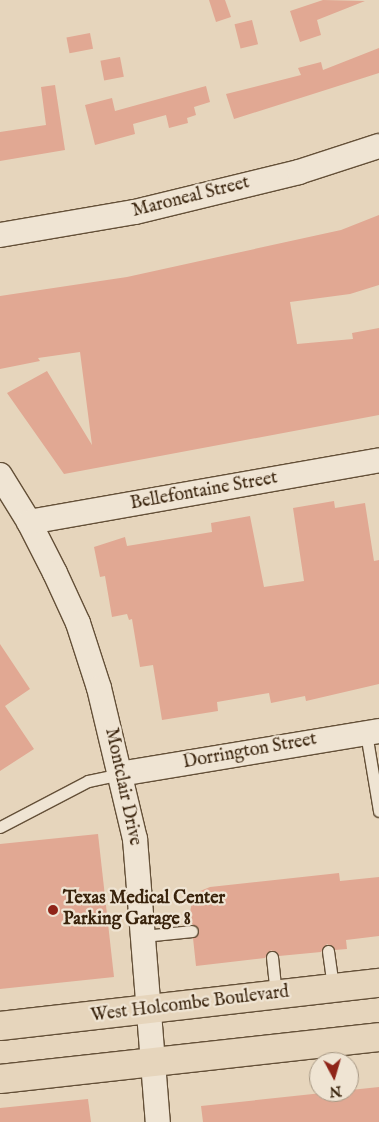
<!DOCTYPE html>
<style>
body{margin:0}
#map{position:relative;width:379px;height:1122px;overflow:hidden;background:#e6d5bc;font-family:"IM FELL English",serif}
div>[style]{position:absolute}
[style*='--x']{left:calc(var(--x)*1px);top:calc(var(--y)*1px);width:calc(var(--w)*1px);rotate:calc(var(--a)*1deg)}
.building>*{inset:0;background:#e1a893;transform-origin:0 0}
.roads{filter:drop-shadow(1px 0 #645038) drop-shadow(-1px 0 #645038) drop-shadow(0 1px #645038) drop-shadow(0 -1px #645038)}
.lane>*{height:11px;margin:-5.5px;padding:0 5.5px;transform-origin:5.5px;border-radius:5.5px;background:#efe4d3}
.street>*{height:24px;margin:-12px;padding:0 12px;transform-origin:12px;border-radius:12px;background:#efe4d3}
.primary>*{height:28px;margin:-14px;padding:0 14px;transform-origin:14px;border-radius:14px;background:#e6d5bc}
.dots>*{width:14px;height:14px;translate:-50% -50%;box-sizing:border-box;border:2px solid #efe4d3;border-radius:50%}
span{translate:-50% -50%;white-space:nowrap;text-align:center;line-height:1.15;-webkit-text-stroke:4.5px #efe4d3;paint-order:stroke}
.street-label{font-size:18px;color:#39230c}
.poi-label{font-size:18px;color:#39230c;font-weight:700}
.left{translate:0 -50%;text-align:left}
.north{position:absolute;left:309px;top:1052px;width:50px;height:50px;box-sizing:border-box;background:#efe4d3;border:1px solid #a69783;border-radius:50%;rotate:174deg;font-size:14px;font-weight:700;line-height:20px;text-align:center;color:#39230c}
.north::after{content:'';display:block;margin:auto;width:18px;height:22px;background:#8f2418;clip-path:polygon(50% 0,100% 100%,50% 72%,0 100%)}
</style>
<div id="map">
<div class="building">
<div style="clip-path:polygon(209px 0,225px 0,231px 17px,216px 22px)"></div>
<div style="clip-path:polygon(323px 0,365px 1px,317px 20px,321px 35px,300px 42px,290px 11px)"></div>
<div style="left:252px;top:20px;width:25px;height:18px;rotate:76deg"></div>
<div style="left:90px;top:33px;width:16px;height:24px;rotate:79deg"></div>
<div style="clip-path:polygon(379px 48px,379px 73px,234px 119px,226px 94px,301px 75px,298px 68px,321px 62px,323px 70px)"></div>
<div style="left:120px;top:57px;width:20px;height:20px;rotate:79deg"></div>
<div style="clip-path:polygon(55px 85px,65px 150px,0 161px,0 132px,46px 125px,41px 87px)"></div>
<div style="clip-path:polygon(206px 86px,210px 102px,194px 107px,196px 115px,187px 118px,188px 123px,169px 128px,166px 115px,133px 124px,135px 134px,95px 145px,85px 105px,112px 98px,115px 111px)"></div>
<div style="clip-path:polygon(379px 215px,379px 285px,350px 294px,290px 302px,297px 344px,353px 339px,352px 333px,379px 328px,379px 415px,64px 474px,7px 393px,47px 371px,92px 445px,80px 352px,38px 358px,40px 361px,0 369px,0 296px,127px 277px,341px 230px)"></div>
<div style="clip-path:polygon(334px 501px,335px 508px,365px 503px,374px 561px,379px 560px,379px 684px,306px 701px,305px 696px,271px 703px,269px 693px,217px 702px,218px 711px,162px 720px,153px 665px,140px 667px,132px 619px,129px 620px,127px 614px,112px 617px,105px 576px,100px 577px,94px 547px,125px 537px,127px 546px,212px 532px,211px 523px,250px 516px,264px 587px,304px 581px,293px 508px)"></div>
<div style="clip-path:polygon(0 644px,30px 689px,5px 706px,34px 749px,0 771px)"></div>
<div style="clip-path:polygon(98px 834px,114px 977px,0 989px,0 844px)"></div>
<div style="clip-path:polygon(339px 873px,340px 881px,379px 877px,379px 936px,346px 940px,347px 949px,335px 950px,327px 944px,321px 952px,279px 956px,271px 950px,265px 958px,196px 966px,193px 938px,199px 930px,192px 924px,190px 912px,192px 902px,200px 891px,210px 887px)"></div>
<div style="clip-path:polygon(379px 1087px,379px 1122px,203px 1122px,201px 1106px)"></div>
<div style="clip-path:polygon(88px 1099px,91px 1122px,0 1122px,0 1108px)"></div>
</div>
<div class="roads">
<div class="lane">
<div style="--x:366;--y:733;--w:79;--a:80.5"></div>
<div style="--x:0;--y:827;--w:99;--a:-27.6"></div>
<div style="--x:88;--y:781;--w:33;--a:-12"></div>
<div style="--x:144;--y:936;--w:48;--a:-5.9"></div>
<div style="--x:328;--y:951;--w:37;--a:82"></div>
<div style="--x:272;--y:957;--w:38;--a:84"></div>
</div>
<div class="street">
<div style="--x:0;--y:235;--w:137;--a:-9.7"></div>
<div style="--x:135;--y:212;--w:169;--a:-13.7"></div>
<div style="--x:299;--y:172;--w:84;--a:-18"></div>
<div style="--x:0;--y:475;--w:55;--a:58.3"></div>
<div style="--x:29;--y:522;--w:57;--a:63"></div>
<div style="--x:55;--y:573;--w:55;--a:65.3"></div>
<div style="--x:78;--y:623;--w:68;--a:72.1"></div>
<div style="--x:99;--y:688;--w:155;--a:76.6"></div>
<div style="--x:135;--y:839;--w:284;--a:85.4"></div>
<div style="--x:29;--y:522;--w:355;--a:-10"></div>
<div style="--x:120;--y:774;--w:263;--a:-9.4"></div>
</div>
<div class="primary">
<div style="--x:0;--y:1026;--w:381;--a:-6.5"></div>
<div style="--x:0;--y:1079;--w:381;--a:-6.3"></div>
</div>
</div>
<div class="dots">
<div style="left:53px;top:910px;background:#8f2418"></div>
</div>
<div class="street-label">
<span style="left:191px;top:198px;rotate:-14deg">Maroneal Street</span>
<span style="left:204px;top:492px;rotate:-10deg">Bellefontaine Street</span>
<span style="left:250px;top:752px;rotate:-10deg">Dorrington Street</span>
<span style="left:122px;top:787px;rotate:78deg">Montclair Drive</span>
<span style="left:190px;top:1005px;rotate:-7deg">West Holcombe Boulevard</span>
</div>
<div class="poi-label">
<span class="left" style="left:63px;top:910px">Texas Medical Center<br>Parking Garage 8</span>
</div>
<div class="north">N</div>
</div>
